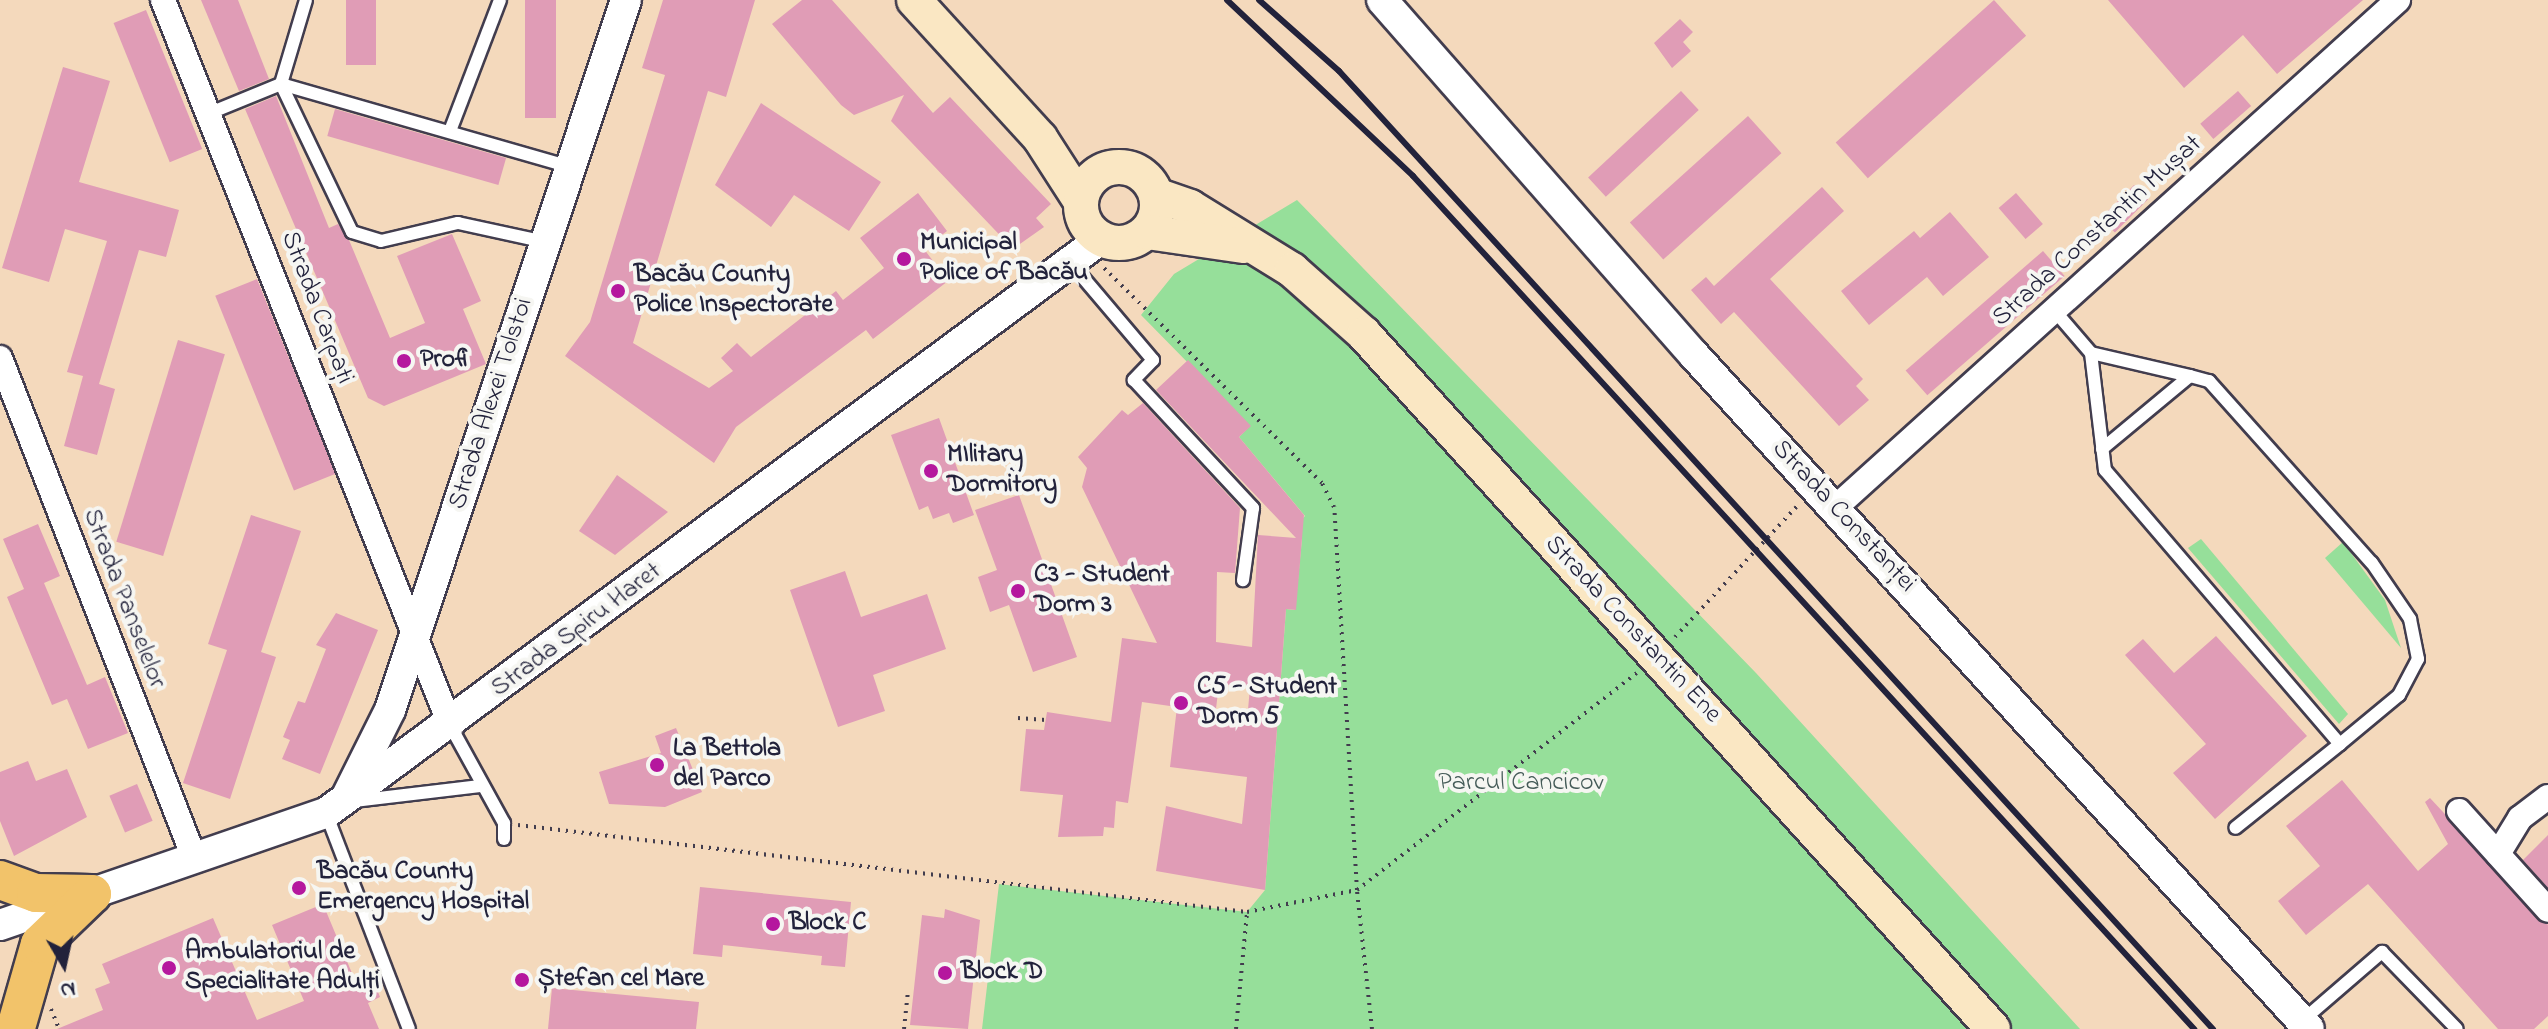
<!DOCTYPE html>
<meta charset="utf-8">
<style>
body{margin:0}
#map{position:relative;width:2548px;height:1029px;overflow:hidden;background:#f4d9bc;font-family:"Indie Flower",sans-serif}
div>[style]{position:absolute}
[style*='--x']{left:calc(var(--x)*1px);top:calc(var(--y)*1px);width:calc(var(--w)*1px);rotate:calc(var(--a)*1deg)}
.green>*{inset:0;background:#96df9a}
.building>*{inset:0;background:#e09cb6;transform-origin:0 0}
.path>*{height:4px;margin-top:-2px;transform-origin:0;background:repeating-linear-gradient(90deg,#423d4e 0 2px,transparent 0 8px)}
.roads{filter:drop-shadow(2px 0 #423d4e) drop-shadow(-2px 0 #423d4e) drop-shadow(0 2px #423d4e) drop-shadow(0 -2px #423d4e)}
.service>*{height:12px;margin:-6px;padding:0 6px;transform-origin:6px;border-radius:6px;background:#fff}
.minor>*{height:24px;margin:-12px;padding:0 12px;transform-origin:12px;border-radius:12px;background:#fff}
.tertiary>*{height:30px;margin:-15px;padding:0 15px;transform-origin:15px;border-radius:15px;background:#fff}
.secondary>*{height:34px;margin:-17px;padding:0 17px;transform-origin:17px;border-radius:17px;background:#fae7c3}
.secondary>.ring{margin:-17px;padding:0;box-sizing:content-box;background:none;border:34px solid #fae7c3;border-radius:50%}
.primary>*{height:38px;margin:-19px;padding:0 19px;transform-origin:19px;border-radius:19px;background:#f2c36a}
.rail>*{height:6px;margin:-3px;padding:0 3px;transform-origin:3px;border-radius:3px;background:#22223b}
.dots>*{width:22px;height:22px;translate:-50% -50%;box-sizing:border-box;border:4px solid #f6f6f2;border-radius:50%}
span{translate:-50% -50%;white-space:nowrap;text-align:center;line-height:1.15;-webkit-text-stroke:8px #f6f6f2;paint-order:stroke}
.street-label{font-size:26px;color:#22223b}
.poi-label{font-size:26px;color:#22223b;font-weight:700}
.left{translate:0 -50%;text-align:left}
.park-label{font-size:26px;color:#455b58}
.north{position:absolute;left:24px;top:925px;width:80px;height:80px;-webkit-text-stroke:6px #f6f6f2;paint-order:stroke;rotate:171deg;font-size:22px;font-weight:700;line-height:32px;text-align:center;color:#22223b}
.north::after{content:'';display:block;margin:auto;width:28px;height:36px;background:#22223b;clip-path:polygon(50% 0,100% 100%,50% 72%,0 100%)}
</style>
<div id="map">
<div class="green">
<div style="clip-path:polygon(1297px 200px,1756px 673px,2080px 1029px,982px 1029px,999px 884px,1247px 912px,1265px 890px,1286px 609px,1295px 610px,1302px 539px,1290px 531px,1305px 516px,1239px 437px,1250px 426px,1141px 315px,1174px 274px)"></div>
<div style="clip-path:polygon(2201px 539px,2348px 714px,2339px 724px,2188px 548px)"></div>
<div style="clip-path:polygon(2343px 542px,2385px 600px,2401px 648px,2325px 558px)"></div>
</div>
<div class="building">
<div style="clip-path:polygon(201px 0,238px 0,269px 79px,239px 91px)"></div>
<div style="left:346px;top:0;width:30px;height:65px"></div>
<div style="left:525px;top:0;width:31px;height:118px"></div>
<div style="clip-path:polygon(663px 0,755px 0,726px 97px,708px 91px,633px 343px,709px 388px,733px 371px,721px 358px,737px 343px,751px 357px,836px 291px,843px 300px,884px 268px,860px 238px,918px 193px,947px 231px,924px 249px,948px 281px,873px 339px,866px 330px,736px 427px,714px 463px,565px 356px,590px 322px,665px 75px,642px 68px)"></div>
<div style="clip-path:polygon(802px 0,832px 0,933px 113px,950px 97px,1051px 204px,1036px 218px,1044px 227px,1013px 249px,891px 121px,904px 95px,854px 115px,841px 105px,772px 24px)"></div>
<div style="left:1994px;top:0;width:48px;height:213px;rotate:48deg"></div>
<div style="clip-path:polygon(2108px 0,2363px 0,2277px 74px,2243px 35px,2184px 88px)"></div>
<div style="left:146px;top:10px;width:150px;height:35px;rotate:68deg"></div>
<div style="clip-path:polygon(1680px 19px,1693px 32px,1683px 42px,1691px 51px,1672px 68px,1654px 43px)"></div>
<div style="clip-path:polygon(63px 67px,110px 81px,79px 182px,179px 210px,166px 257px,139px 250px,99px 384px,115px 389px,97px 455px,64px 446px,83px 376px,67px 372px,107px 241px,65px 229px,49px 282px,2px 268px)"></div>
<div style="left:1681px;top:91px;width:26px;height:127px;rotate:47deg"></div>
<div style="left:2238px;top:91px;width:20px;height:50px;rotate:49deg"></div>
<div style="clip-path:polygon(276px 96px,329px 228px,338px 224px,349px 240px,390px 338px,425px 323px,397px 256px,452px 234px,481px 301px,463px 309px,486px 364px,384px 406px,368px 398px,245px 109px)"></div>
<div style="clip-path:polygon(761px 103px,881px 182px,849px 231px,794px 195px,771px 227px,715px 185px)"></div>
<div style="left:335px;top:109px;width:178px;height:28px;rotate:16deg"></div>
<div style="left:1748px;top:116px;width:50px;height:159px;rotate:48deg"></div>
<div style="left:2134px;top:185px;width:20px;height:47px;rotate:45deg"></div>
<div style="clip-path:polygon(1822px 187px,1844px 211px,1770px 279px,1863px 379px,1856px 386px,1869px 400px,1839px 426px,1734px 312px,1721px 324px,1691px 290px,1706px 277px,1714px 286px)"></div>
<div style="left:2016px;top:193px;width:41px;height:23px;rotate:49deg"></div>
<div style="clip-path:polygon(1950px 212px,1989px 257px,1943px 296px,1927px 277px,1869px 325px,1841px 291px,1914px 231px,1920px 238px)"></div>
<div style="left:2043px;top:251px;width:33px;height:182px;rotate:49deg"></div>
<div style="left:257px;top:279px;width:210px;height:45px;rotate:68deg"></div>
<div style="left:178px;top:340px;width:49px;height:211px;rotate:17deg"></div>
<div style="clip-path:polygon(evenodd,1188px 360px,1251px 426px,1239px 437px,1304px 515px,1296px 610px,1286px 609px,1265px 890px,1156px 871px,1166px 806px,1242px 824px,1247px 777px,1170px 767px,1177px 707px,1142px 702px,1128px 803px,1116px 801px,1114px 828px,1104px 827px,1103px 836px,1058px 837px,1063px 795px,1020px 791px,1026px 729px,1044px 730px,1047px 712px,1111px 722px,1122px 638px,1157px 643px,1082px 487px,1087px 468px,1078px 457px,1122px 410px,1128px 415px,1143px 403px,1240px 508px,1235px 573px,1217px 572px,1216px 642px,1252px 647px,1258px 535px,1296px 538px,1156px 390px,1188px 360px,1219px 684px,1250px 687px,1247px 721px,1215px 717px,1219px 684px)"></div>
<div style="clip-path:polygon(939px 418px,974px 515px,953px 523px,949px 513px,933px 519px,928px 506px,919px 510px,891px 435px)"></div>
<div style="clip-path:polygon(617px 475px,668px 512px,615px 555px,579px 531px)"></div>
<div style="clip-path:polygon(1019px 495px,1077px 657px,1033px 672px,1009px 605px,990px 612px,978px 577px,997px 570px,975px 510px)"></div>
<div style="clip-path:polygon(251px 515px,301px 531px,261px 652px,276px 657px,230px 799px,183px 783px,227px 650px,208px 644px)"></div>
<div style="clip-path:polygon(38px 524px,60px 576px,44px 583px,87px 685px,105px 677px,128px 733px,88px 749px,67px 699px,52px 705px,7px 597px,24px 589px,3px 539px)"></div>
<div style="clip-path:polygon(845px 571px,861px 617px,927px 594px,946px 649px,873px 675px,885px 711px,838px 727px,790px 590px)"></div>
<div style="clip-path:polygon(336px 613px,378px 630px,320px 774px,282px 759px,290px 740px,283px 737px,298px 701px,305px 703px,326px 649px,316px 645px)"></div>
<div style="clip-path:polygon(2216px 636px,2307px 736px,2215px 819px,2173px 773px,2206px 744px,2125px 655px,2143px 639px,2174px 673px)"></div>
<div style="clip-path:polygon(676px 728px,702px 792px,665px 807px,609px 804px,599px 772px,661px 753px,655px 736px)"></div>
<div style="clip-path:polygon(28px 761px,36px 781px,67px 769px,87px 817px,14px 856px,0 821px,0 772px)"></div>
<div style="clip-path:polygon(2342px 780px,2418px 871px,2448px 844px,2425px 802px,2430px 798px,2548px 925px,2548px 1016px,2534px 1029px,2498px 1029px,2368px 884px,2306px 935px,2278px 901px,2320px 866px,2286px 826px)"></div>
<div style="left:137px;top:784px;width:40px;height:30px;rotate:67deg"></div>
<div style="clip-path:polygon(2548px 835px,2548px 888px,2523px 860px)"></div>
<div style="clip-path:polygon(700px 887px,851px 902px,845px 967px,821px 965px,822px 956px,723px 945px,722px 957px,693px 954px)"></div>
<div style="clip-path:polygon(323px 904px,354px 978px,370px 971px,380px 997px,368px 1003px,379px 1029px,57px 1029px,103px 1010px,95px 989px,110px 983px,102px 964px,213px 918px,257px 1020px,304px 1001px,272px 925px)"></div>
<div style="clip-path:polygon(945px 909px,980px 920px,968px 1029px,910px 1025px,922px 915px,944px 918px)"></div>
<div style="clip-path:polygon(552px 988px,699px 1002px,696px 1029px,548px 1029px)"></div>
</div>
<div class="path">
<div style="--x:1675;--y:637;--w:179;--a:-47"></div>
<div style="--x:1018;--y:718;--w:28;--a:4"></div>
<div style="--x:518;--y:825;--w:734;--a:6.81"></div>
<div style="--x:1247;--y:912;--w:112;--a:-11.3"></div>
<div style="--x:1357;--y:890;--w:384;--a:-93.4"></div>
<div style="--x:1334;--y:507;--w:27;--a:-117"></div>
<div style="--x:1322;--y:483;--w:306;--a:-135.4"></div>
<div style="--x:51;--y:1009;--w:22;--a:68"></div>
<div style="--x:904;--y:1029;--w:37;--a:-84"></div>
<div style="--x:1236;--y:1029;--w:118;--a:-84.6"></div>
<div style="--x:1372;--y:1029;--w:140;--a:-96.2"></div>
<div style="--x:1357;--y:890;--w:354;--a:-37.8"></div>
</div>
<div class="roads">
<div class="service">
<div style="--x:306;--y:0;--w:88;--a:106.6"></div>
<div style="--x:281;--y:84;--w:164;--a:64.4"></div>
<div style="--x:352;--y:232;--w:30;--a:17"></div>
<div style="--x:381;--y:241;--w:79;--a:-13.2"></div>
<div style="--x:458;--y:223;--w:90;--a:12.2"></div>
<div style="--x:210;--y:113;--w:77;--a:-22.2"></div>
<div style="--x:281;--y:84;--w:302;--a:16"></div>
<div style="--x:450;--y:131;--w:140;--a:-69.1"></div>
<div style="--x:1069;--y:261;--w:130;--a:49.7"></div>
<div style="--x:1153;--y:360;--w:28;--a:134"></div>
<div style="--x:1134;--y:380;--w:175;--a:47.1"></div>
<div style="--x:1253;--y:508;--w:73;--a:97.9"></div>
<div style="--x:2054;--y:310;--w:57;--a:49.3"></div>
<div style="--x:2091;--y:353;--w:118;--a:83.2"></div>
<div style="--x:2105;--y:470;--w:361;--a:49.4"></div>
<div style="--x:2340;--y:744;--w:134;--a:141.3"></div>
<div style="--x:2091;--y:353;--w:102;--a:13.1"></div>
<div style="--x:2102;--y:449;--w:114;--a:-39.7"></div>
<div style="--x:2190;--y:376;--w:20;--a:15"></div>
<div style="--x:2209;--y:381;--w:244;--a:48.2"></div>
<div style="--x:2372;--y:563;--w:68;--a:55.8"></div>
<div style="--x:2410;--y:619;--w:41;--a:78.7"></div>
<div style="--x:2418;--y:659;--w:41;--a:117.8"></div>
<div style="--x:2399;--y:695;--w:77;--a:140.3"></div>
<div style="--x:451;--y:727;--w:110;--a:61.1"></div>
<div style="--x:504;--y:823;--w:16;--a:90"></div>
<div style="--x:354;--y:801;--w:127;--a:-6.8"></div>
<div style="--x:326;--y:813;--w:231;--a:69"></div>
<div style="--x:2302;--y:1021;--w:106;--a:-40.8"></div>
<div style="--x:2382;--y:952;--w:107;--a:45.8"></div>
</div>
<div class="minor">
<div style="--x:163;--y:0;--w:782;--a:68.39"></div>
<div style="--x:0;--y:358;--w:539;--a:68.77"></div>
<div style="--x:1836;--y:507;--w:757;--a:-42.05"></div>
<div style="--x:2459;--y:811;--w:133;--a:48"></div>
<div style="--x:2498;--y:854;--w:42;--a:-58.6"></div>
<div style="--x:2520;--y:818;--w:35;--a:-37"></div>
</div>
<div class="tertiary">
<div style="--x:1382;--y:0;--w:473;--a:48.7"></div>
<div style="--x:1694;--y:355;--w:912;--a:47.62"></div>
<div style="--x:348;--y:794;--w:94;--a:-63.4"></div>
<div style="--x:390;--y:710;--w:748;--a:-71.61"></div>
<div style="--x:0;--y:925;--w:345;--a:-19"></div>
<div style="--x:326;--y:813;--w:964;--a:-36.53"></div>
</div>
<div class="secondary">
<div style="--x:914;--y:0;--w:187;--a:47.6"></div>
<div style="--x:1040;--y:138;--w:74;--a:57.2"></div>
<div class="ring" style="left:1081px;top:167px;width:42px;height:42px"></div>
<div style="--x:1156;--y:195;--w:36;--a:19"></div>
<div style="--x:1190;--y:207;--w:120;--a:31.7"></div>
<div style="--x:1292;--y:270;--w:96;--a:41.6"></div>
<div style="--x:1364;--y:334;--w:937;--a:47.85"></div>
<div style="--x:1147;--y:232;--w:97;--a:8.3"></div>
</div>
<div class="primary">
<div style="--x:0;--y:880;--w:38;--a:20"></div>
<div style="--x:36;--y:893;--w:56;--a:1"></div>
<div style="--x:17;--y:1024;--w:83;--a:-74"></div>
<div style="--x:40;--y:944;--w:72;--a:-43.9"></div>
</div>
</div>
<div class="rail">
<div style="--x:1227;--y:0;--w:256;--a:43.4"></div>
<div style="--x:1413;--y:176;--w:1157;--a:47.52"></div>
<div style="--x:1259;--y:0;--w:107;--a:41.6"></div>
<div style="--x:1339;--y:71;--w:1297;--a:47.63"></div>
</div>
<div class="dots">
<div style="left:904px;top:259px;background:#b5179e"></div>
<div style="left:618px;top:291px;background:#b5179e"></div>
<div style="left:404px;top:361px;background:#b5179e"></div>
<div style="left:931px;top:471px;background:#b5179e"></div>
<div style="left:1018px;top:591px;background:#b5179e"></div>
<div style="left:1181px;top:703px;background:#b5179e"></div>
<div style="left:657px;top:765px;background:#b5179e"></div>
<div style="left:299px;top:888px;background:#b5179e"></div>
<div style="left:773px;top:924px;background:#b5179e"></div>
<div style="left:169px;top:968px;background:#b5179e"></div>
<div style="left:945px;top:973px;background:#b5179e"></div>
<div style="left:522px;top:980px;background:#b5179e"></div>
</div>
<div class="street-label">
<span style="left:2098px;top:232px;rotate:-42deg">Strada Constantin Mușat</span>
<span style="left:316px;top:308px;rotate:69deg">Strada Carpați</span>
<span style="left:492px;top:404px;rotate:-72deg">Strada Alexei Tolstoi</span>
<span style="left:1843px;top:517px;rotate:47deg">Strada Constanței</span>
<span style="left:123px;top:599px;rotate:69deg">Strada Panselelor</span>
<span style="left:1632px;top:630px;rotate:47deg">Strada Constantin Ene</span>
<span style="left:577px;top:631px;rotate:-37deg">Strada Spiru Haret</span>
</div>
<div class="poi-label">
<span class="left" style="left:920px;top:259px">Municipal<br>Police of Bacău</span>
<span class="left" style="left:634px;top:291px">Bacău County<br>Police Inspectorate</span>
<span class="left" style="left:420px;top:361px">Profi</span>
<span class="left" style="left:947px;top:471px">MIlitary<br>Dormitory</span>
<span class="left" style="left:1034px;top:591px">C3 - Student<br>Dorm 3</span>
<span class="left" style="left:1197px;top:703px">C5 - Student<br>Dorm 5</span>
<span class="left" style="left:673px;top:765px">La Bettola<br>del Parco</span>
<span class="left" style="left:317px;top:888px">Bacău County<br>Emergency Hospital</span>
<span class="left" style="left:789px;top:924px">Block C</span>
<span class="left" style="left:185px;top:968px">Ambulatoriul de<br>Specialitate Adulți</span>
<span class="left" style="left:961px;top:973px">Block D</span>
<span class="left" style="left:538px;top:980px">Ștefan cel Mare</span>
</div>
<div class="park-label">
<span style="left:1521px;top:784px">Parcul Cancicov</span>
</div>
<div class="north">N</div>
</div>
